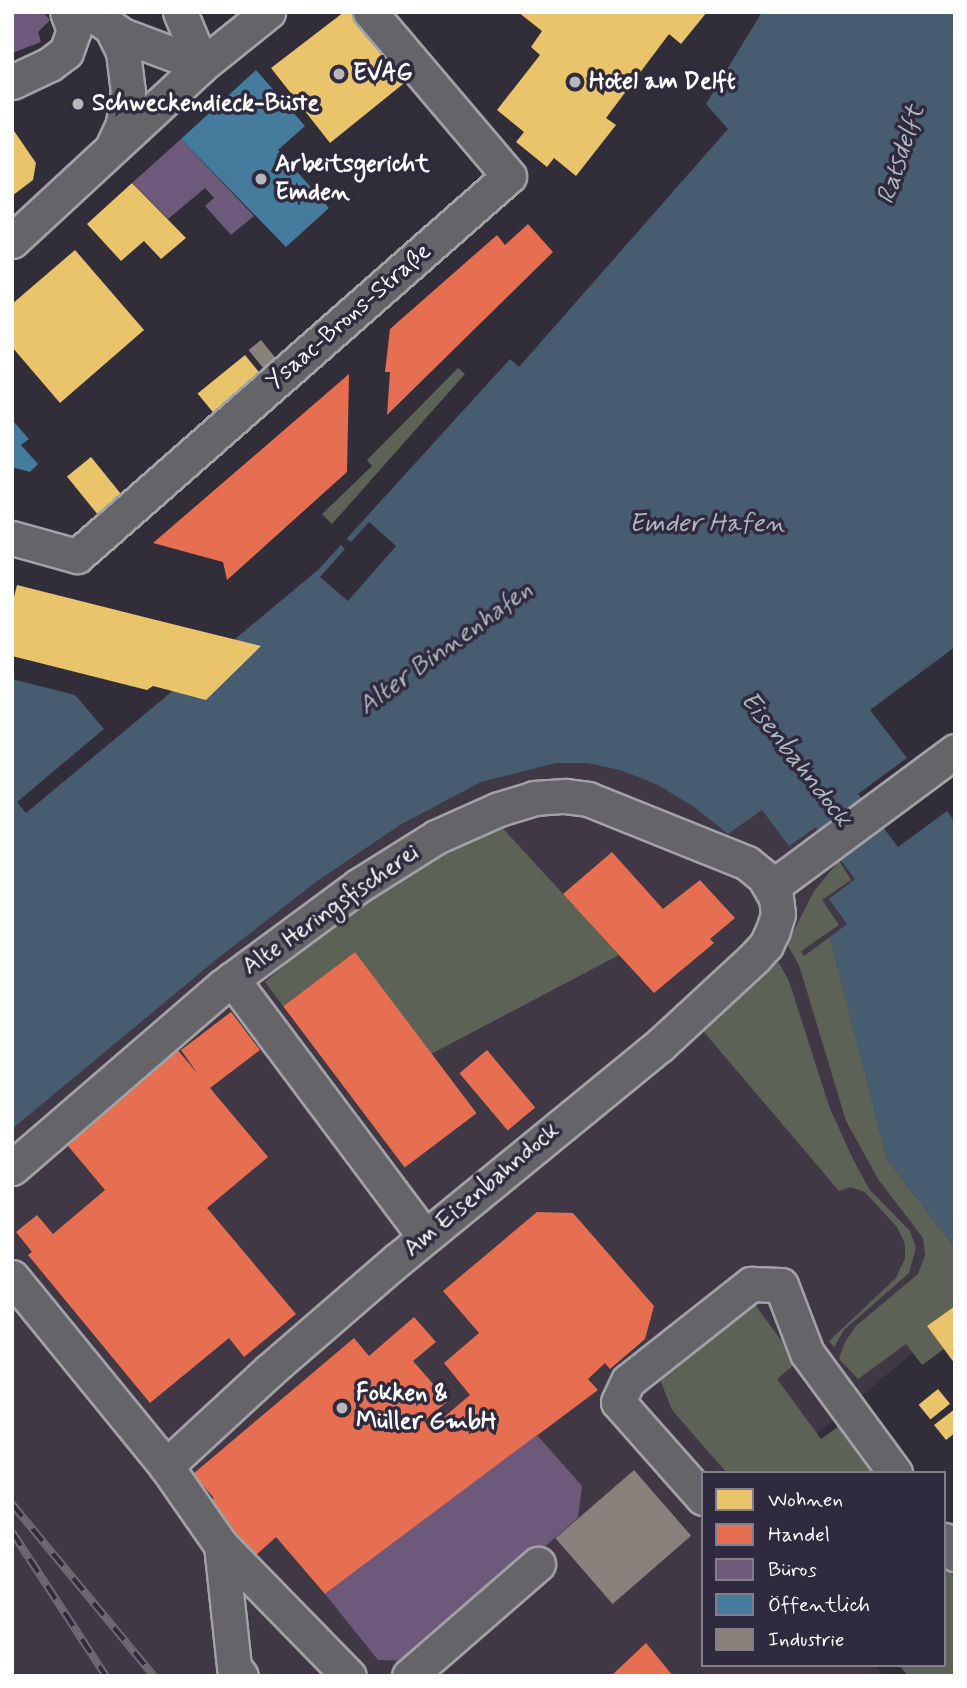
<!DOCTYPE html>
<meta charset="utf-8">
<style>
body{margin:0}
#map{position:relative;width:967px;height:1688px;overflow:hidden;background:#312e39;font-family:Mynerve,sans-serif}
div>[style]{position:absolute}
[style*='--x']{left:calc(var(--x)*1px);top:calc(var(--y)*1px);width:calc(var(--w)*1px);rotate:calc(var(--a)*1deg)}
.built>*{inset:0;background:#413846}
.green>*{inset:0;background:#5d6257}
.water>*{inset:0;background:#485c70}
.pier>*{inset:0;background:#312e39}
.homes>*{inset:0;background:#e9c46a;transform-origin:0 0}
.shops>*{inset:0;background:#e76f51;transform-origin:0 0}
.offices>*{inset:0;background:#6d597a}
.public>*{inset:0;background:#457b9d}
.industry>*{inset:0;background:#8a817c;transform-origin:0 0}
.roads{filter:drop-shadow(2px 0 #a2a1a6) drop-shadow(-2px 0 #a2a1a6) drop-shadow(0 2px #a2a1a6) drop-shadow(0 -2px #a2a1a6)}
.minor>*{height:33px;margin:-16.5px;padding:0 16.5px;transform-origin:16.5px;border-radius:16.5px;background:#656469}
.rail>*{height:8px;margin-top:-4px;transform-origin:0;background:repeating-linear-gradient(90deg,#2f2a3d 0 16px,#6d6b71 0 32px);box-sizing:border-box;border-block:2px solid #6d6b71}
.dots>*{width:19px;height:19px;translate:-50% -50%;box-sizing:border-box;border:4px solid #2f2a3d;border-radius:50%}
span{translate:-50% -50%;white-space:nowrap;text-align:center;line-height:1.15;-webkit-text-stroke:7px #2f2a3d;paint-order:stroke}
.poi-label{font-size:24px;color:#fff;font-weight:700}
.left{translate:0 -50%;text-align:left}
.street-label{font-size:24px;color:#fff}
.water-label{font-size:26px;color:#aeb8c1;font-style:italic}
.frame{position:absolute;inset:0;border:14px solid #fff;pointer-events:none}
.legend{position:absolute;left:701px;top:1471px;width:245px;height:196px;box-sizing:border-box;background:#2f2a3d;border:2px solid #827f8b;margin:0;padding:9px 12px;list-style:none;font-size:21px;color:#fff}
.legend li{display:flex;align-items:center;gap:14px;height:35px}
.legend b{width:35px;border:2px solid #827f8b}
</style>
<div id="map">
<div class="built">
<div style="clip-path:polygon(556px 763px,587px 763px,620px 770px,658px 785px,694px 807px,728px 834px,762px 810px,789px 845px,815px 826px,855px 879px,848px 924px,887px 1159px,955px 1248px,955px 1317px,771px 1473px,703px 1473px,703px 1665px,874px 1665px,884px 1676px,12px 1676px,12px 1129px,217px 959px,316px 882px,400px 825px,481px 782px)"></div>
</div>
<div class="green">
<div style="clip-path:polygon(458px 368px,465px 374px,332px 524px,322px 514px,372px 466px,367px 460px)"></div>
<div style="clip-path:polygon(498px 823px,619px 955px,431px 1054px,355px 952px,283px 1006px,265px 982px,368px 893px)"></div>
<div style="clip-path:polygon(839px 861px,851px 880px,822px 900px,839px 925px,801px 951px,804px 956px,830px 937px,887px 1159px,955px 1248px,955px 1306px,927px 1326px,944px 1349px,922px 1365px,906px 1344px,858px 1379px,839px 1359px,845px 1342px,856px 1326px,918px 1274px,925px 1255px,923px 1238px,878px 1179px,846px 1121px,799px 965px,787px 944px,814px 891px)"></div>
<div style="clip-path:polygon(779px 963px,789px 981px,830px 1109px,853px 1159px,869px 1189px,910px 1231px,916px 1248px,909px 1273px,844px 1330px,834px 1347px,829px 1341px,896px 1278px,905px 1258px,905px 1244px,897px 1227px,865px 1192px,850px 1187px,839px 1191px,698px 1025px,763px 964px)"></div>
<div style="clip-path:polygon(750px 1298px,797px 1362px,777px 1379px,821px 1439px,842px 1424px,877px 1473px,727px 1473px,672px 1410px,661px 1382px,666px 1366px)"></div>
<div style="clip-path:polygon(944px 1564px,955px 1578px,955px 1676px,908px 1676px,899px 1665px,944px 1665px)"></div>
</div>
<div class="water">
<div style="clip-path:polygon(762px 12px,955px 12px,955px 647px,870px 710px,907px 758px,858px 794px,898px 847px,947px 811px,955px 822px,955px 1248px,887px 1159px,830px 937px,847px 924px,829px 899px,855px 879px,816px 827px,789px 846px,762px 810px,728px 834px,694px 807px,658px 785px,620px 770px,587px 763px,556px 763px,481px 782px,400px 825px,316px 882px,217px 959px,12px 1129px,12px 679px,75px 695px,104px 729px,17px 802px,26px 813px,319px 569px,510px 359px,519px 367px,728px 129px,706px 104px)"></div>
</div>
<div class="pier">
<div style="clip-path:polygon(369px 522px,396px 546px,348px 601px,320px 577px,345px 549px,341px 545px,346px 538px,351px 542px)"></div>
</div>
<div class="homes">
<div style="clip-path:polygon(344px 12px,351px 12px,408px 80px,330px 143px,271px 68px)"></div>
<div style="clip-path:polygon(518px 12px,707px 12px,681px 44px,669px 34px,606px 118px,616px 125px,576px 176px,554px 158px,547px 167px,516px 142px,524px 132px,497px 110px,540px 55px,531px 47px,542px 31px)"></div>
<div style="clip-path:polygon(12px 128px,36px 163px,33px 180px,12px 196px)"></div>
<div style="clip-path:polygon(132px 183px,186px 238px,161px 259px,144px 241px,121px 261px,87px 224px)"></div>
<div style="clip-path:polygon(75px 250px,144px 330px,60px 403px,12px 347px,12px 304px)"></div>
<div style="left:245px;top:355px;width:26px;height:61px;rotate:51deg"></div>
<div style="left:91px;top:457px;width:48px;height:31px;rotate:51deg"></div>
<div style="clip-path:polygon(17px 585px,164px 622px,261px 646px,206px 700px,153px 686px,147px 690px,12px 656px,12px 605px)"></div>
<div style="clip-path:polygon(955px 1306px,955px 1364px,927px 1326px)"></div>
<div style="left:938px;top:1389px;width:19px;height:25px;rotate:51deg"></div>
<div style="clip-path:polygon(955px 1409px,955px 1433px,946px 1440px,934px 1425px)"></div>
</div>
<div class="shops">
<div style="clip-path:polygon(528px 224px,553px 252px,387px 415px,390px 372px,385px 372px,390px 329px,497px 235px,505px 245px)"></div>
<div style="clip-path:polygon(349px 374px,347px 472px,227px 580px,223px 562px,153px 543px)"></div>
<div style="clip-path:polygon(612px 852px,663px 909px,700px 880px,735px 918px,710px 939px,714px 943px,654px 993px,563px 894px)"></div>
<div style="left:355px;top:952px;width:202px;height:90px;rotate:53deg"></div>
<div style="clip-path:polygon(231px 1012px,260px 1050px,210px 1088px,268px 1157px,207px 1208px,296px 1314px,244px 1357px,229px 1338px,150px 1403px,28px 1255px,32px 1252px,16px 1232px,37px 1215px,53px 1234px,105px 1190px,63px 1140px,175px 1047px,198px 1074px,181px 1050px)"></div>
<div style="left:487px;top:1050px;width:75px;height:36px;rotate:50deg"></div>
<div style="clip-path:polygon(537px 1212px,573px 1213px,654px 1306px,645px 1339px,610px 1369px,605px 1363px,588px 1379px,598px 1390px,325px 1594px,276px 1537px,255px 1556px,231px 1528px,227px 1532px,209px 1502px,214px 1498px,193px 1474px,354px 1338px,369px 1356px,414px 1317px,436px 1342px,413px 1361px,448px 1401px,424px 1421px,430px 1429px,470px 1395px,444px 1363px,479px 1333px,443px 1291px)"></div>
<div style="clip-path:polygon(646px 1643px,673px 1676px,611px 1676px)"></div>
</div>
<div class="offices">
<div style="clip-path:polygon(12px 12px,43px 12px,50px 20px,38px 32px,41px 42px,12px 53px)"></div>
<div style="clip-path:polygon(181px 139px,254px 216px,231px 235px,205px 206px,214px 198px,205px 188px,168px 219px,132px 183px)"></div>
<div style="clip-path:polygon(537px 1435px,582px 1486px,578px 1518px,411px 1661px,378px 1660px,325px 1594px)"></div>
</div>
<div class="public">
<div style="clip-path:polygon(256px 70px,305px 126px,278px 150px,329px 208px,286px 247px,181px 139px)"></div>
<div style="clip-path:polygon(12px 420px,29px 439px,21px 445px,38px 464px,30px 472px,12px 467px)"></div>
</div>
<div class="industry">
<div style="left:261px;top:340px;width:27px;height:16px;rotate:51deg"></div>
<div style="left:634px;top:1470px;width:87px;height:104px;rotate:49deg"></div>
</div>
<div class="roads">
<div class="minor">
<div style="--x:89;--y:12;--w:40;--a:34.9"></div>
<div style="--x:122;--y:35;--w:85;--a:20.6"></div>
<div style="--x:180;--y:12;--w:57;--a:67.5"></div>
<div style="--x:112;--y:29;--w:25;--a:64"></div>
<div style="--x:123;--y:52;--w:39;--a:83"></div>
<div style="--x:128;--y:91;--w:33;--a:99"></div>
<div style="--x:123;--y:124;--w:23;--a:115"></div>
<div style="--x:12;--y:82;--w:42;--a:-25.3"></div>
<div style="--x:50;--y:64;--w:20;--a:-37"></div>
<div style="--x:66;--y:52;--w:23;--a:-70"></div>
<div style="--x:74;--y:30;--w:19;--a:-111"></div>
<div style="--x:12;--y:241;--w:259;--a:-42.8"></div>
<div style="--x:202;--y:65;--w:85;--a:-38.8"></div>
<div style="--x:12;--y:538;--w:67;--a:15.5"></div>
<div style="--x:77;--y:556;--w:575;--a:-41.34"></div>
<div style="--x:509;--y:176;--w:215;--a:-130.3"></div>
<div style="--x:772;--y:887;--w:228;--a:-36.6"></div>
<div style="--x:232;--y:979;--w:322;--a:53.2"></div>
<div style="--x:12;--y:1168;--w:279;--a:-40.8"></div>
<div style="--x:223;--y:986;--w:168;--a:-36.5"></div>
<div style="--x:358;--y:886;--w:92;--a:-32.1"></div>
<div style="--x:436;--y:837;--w:69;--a:-24"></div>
<div style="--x:499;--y:809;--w:37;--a:-17"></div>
<div style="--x:534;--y:798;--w:31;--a:-4"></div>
<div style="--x:565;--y:796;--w:23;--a:7"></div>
<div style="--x:588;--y:799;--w:171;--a:21.9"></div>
<div style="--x:747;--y:863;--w:22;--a:39"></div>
<div style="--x:764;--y:877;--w:24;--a:60"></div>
<div style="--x:776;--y:898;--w:16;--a:83"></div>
<div style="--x:778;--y:914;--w:17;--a:107"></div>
<div style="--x:773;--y:930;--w:17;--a:115"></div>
<div style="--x:766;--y:945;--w:18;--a:133"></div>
<div style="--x:754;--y:958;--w:128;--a:137.2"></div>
<div style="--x:660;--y:1045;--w:340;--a:140.7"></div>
<div style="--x:397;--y:1260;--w:168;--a:139.1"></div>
<div style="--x:270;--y:1370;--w:142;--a:137.3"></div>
<div style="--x:166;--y:1466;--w:244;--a:-129.2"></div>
<div style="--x:166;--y:1466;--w:96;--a:55.2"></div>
<div style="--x:221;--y:1545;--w:123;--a:83.9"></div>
<div style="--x:234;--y:1667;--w:11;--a:52"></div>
<div style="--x:703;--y:1498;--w:128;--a:-131.5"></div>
<div style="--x:618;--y:1402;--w:23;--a:-65"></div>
<div style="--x:628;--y:1381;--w:157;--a:-38.3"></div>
<div style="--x:751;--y:1284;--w:30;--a:2"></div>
<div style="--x:781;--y:1285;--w:73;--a:69.1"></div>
<div style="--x:807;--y:1353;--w:149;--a:53.7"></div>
<div style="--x:944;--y:1540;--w:18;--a:52"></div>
<div style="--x:221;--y:1545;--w:183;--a:45.7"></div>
<div style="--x:409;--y:1676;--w:171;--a:-41"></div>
</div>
</div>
<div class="rail">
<div style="--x:12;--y:1504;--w:223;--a:50.5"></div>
<div style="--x:12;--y:1532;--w:172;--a:56.9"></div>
</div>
<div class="dots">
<div style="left:339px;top:74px;background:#b7b6ba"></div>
<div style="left:575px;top:82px;background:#b7b6ba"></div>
<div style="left:78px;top:104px;background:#b7b6ba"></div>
<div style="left:261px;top:179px;background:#b7b6ba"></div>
<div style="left:342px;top:1408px;background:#b7b6ba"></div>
</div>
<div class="poi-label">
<span class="left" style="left:353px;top:74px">EVAG</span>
<span class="left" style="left:589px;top:82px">Hotel am Delft</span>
<span class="left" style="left:92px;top:104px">Schweckendieck-Büste</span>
<span class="left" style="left:275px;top:179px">Arbeitsgericht<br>Emden</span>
<span class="left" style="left:356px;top:1408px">Fokken &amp;<br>Müller GmbH</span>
</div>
<div class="street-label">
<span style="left:349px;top:317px;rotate:-41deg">Ysaac-Brons-Straße</span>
<span style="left:331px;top:910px;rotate:-35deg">Alte Heringsfischerei</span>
<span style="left:482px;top:1190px;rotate:-40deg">Am Eisenbahndock</span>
</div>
<div class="water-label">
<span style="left:902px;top:155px;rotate:-72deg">Ratsdelft</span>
<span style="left:707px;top:525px">Emder Hafen</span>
<span style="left:446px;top:649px;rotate:-36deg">Alter Binnenhafen</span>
<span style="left:795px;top:760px;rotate:52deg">Eisenbahndock</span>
</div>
<div class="frame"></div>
<ul class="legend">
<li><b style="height:19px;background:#e9c46a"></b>Wohnen</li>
<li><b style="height:19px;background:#e76f51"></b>Handel</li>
<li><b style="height:19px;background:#6d597a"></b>Büros</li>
<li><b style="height:19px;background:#457b9d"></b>Öffentlich</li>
<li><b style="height:19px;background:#8a817c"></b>Industrie</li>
</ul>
</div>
